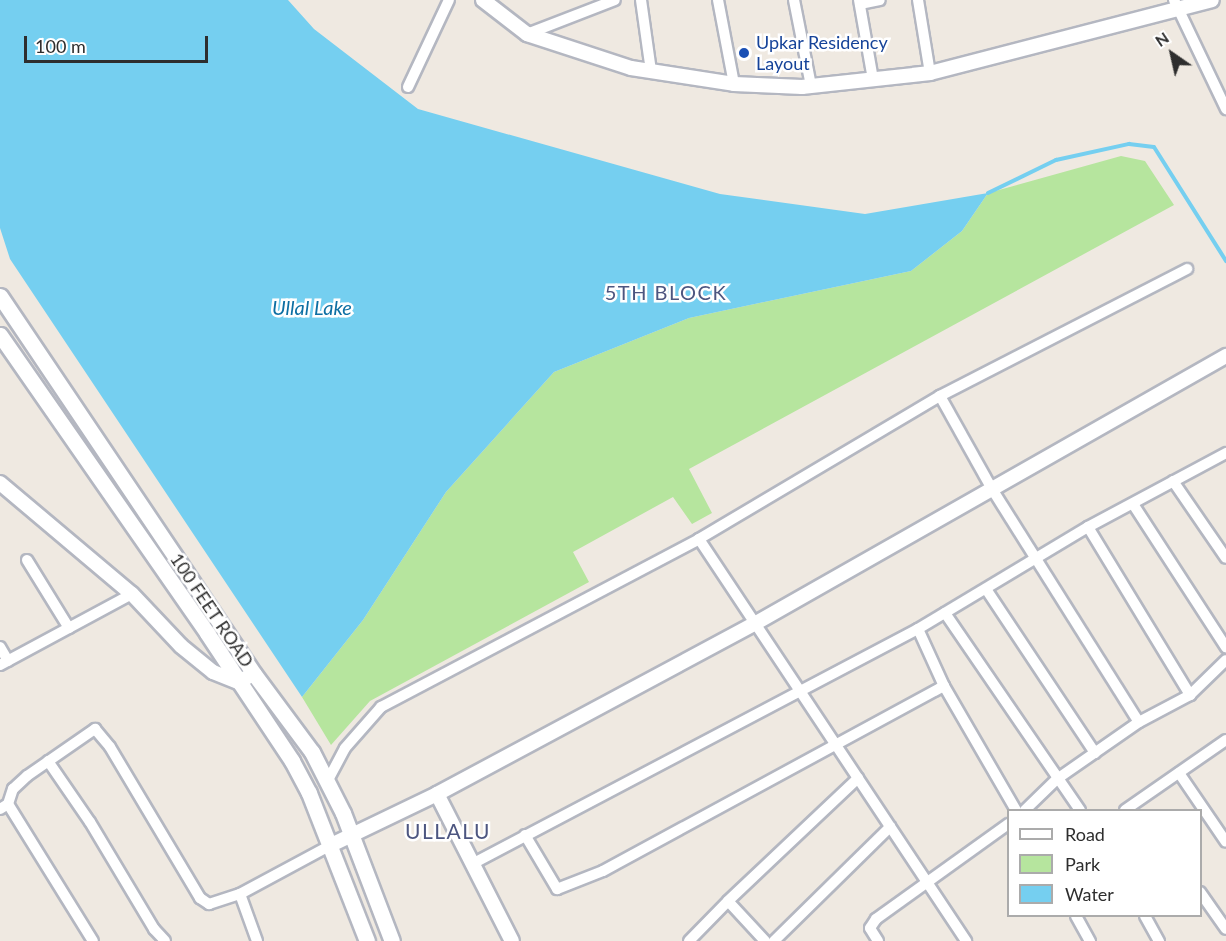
<!DOCTYPE html>
<style>
body{margin:0}
#map{position:relative;width:1226px;height:941px;overflow:hidden;background:#efe9e1;font-family:Lato,sans-serif}
div>[style]{position:absolute}
[style*='--x']{left:calc(var(--x)*1px);top:calc(var(--y)*1px);width:calc(var(--w)*1px);rotate:calc(var(--a)*1deg)}
.green>*{inset:0;background:#b6e59e}
.water>*{inset:0;background:#75cff0}
.stream>*{height:4px;margin:-2px;padding:0 2px;transform-origin:2px;border-radius:2px;background:#75cff0}
.roads{filter:drop-shadow(2px 0 #b4b7c1) drop-shadow(-2px 0 #b4b7c1) drop-shadow(0 2px #b4b7c1) drop-shadow(0 -2px #b4b7c1)}
.minor>*{height:10px;margin:-5px;padding:0 5px;transform-origin:5px;border-radius:5px;background:#fff}
.tertiary>*{height:14px;margin:-7px;padding:0 7px;transform-origin:7px;border-radius:7px;background:#fff}
.secondary>*{height:15px;margin:-7.5px;padding:0 7.5px;transform-origin:7.5px;border-radius:7.5px;background:#fff}
.dots>*{width:16px;height:16px;translate:-50% -50%;box-sizing:border-box;border:3px solid #fff;border-radius:50%}
span{translate:-50% -50%;white-space:nowrap;text-align:center;line-height:1.15;-webkit-text-stroke:5px #fff;paint-order:stroke}
.transit-label{font-size:18px;color:#164399}
.left{translate:0 -50%;text-align:left}
.street-label{font-size:18px;color:#2e2e2e}
.neighbourhood-label{font-size:20px;color:#4d5680;letter-spacing:1.5px}
.water-label{font-size:20px;color:#0d6fa3;font-style:italic}
.quarter-label{font-size:21px;color:#4d5680;letter-spacing:1.5px}
.legend{position:absolute;left:1007px;top:809px;width:195px;height:108px;box-sizing:border-box;background:#fff;border:2px solid #ababab;margin:0;padding:8px 10px;list-style:none;font-size:18px;color:#2e2e2e}
.legend li{display:flex;align-items:center;gap:12px;height:30px}
.legend b{width:30px;border:2px solid #ababab}
.north{position:absolute;left:1142px;top:24px;width:60px;height:60px;-webkit-text-stroke:4px #fff;paint-order:stroke;rotate:326deg;font-size:16px;font-weight:700;line-height:24px;text-align:center;color:#2e2e2e}
.north::after{content:'';display:block;margin:auto;width:21px;height:27px;background:#2e2e2e;clip-path:polygon(50% 0,100% 100%,50% 72%,0 100%)}
.scale{position:absolute;left:24px;top:36px;width:184px;height:27px;box-sizing:border-box;border:3px solid #2e2e2e;border-top:0;padding-left:8px;font-size:18px;line-height:21px;white-space:nowrap;color:#2e2e2e;-webkit-text-stroke:4px #fff;paint-order:stroke}
</style>
<div id="map">
<div class="green">
<div style="clip-path:polygon(1121px 156px,1145px 161px,1174px 205px,689px 469px,712px 513px,692px 524px,673px 497px,573px 552px,589px 582px,370px 701px,331px 745px,302px 697px,363px 620px,446px 492px,554px 372px,689px 318px,911px 271px,962px 231px,988px 193px)"></div>
</div>
<div class="water">
<div style="clip-path:polygon(0 0,288px 0,314px 29px,418px 109px,720px 194px,865px 214px,988px 193px,962px 231px,911px 271px,689px 318px,554px 372px,446px 492px,363px 620px,302px 697px,10px 259px,0 228px)"></div>
</div>
<div class="stream">
<div style="--x:988;--y:193;--w:76;--a:-25.9"></div>
<div style="--x:1056;--y:160;--w:75;--a:-12.4"></div>
<div style="--x:1129;--y:144;--w:25;--a:7"></div>
<div style="--x:1154;--y:147;--w:135;--a:57.7"></div>
</div>
<div class="roads">
<div class="minor">
<div style="--x:641;--y:0;--w:72;--a:82"></div>
<div style="--x:718;--y:0;--w:86;--a:79.2"></div>
<div style="--x:794;--y:0;--w:88;--a:78.8"></div>
<div style="--x:859;--y:0;--w:80;--a:80"></div>
<div style="--x:918;--y:0;--w:74;--a:80.7"></div>
<div style="--x:1174;--y:0;--w:121;--a:64.5"></div>
<div style="--x:860;--y:4;--w:20;--a:-11"></div>
<div style="--x:527;--y:34;--w:94;--a:-21.1"></div>
<div style="--x:408;--y:87;--w:96;--a:-64.8"></div>
<div style="--x:940;--y:396;--w:107;--a:60.8"></div>
<div style="--x:992;--y:489;--w:275;--a:57.8"></div>
<div style="--x:1173;--y:481;--w:93;--a:55.5"></div>
<div style="--x:1133;--y:504;--w:171;--a:57"></div>
<div style="--x:1088;--y:527;--w:197;--a:58.7"></div>
<div style="--x:699;--y:539;--w:483;--a:56.4"></div>
<div style="--x:27;--y:560;--w:80;--a:58.3"></div>
<div style="--x:986;--y:589;--w:197;--a:56.4"></div>
<div style="--x:945;--y:613;--w:239;--a:55.6"></div>
<div style="--x:918;--y:629;--w:63;--a:65.5"></div>
<div style="--x:944;--y:686;--w:143;--a:59.9"></div>
<div style="--x:0;--y:647;--w:16;--a:60"></div>
<div style="--x:0;--y:665;--w:150;--a:-28.3"></div>
<div style="--x:48;--y:761;--w:74;--a:55.5"></div>
<div style="--x:90;--y:822;--w:125;--a:59.1"></div>
<div style="--x:154;--y:929;--w:16;--a:47"></div>
<div style="--x:1179;--y:773;--w:83;--a:55.7"></div>
<div style="--x:327;--y:782;--w:38;--a:-62"></div>
<div style="--x:345;--y:748;--w:55;--a:-48.7"></div>
<div style="--x:381;--y:707;--w:360;--a:-27.8"></div>
<div style="--x:699;--y:539;--w:280;--a:-30.7"></div>
<div style="--x:940;--y:396;--w:278;--a:-27.2"></div>
<div style="--x:8;--y:804;--w:161;--a:58.2"></div>
<div style="--x:0;--y:809;--w:9;--a:-32"></div>
<div style="--x:8;--y:804;--w:16;--a:-72"></div>
<div style="--x:13;--y:789;--w:19;--a:-43"></div>
<div style="--x:27;--y:776;--w:83;--a:-34.7"></div>
<div style="--x:95;--y:729;--w:23;--a:50"></div>
<div style="--x:110;--y:747;--w:176;--a:59.2"></div>
<div style="--x:200;--y:898;--w:11;--a:34"></div>
<div style="--x:209;--y:904;--w:33;--a:-18"></div>
<div style="--x:240;--y:894;--w:50;--a:70.1"></div>
<div style="--x:1025;--y:810;--w:45;--a:-44.1"></div>
<div style="--x:1057;--y:779;--w:100;--a:-34.8"></div>
<div style="--x:1139;--y:722;--w:58;--a:-27.9"></div>
<div style="--x:1190;--y:695;--w:50;--a:-44.2"></div>
<div style="--x:1125;--y:810;--w:123;--a:-34.7"></div>
<div style="--x:525;--y:835;--w:63;--a:59.3"></div>
<div style="--x:557;--y:889;--w:49;--a:-21.4"></div>
<div style="--x:603;--y:871;--w:388;--a:-28.5"></div>
<div style="--x:474;--y:863;--w:502;--a:-27.79"></div>
<div style="--x:918;--y:629;--w:198;--a:-31"></div>
<div style="--x:1088;--y:527;--w:157;--a:-28.2"></div>
<div style="--x:1200;--y:892;--w:45;--a:54.9"></div>
<div style="--x:240;--y:894;--w:101;--a:-28.3"></div>
<div style="--x:1076;--y:916;--w:29;--a:61"></div>
<div style="--x:1145;--y:916;--w:29;--a:61"></div>
<div style="--x:689;--y:941;--w:56;--a:-45.7"></div>
<div style="--x:765;--y:941;--w:54;--a:-132.8"></div>
<div style="--x:728;--y:901;--w:179;--a:-43.4"></div>
<div style="--x:774;--y:941;--w:163;--a:-44.5"></div>
<div style="--x:878;--y:941;--w:15;--a:-122"></div>
<div style="--x:870;--y:928;--w:11;--a:-56"></div>
<div style="--x:876;--y:919;--w:163;--a:-35.7"></div>
</div>
<div class="tertiary">
<div style="--x:483;--y:0;--w:56;--a:37.7"></div>
<div style="--x:527;--y:34;--w:109;--a:18.1"></div>
<div style="--x:631;--y:68;--w:104;--a:8.8"></div>
<div style="--x:734;--y:84;--w:68;--a:2.5"></div>
<div style="--x:802;--y:87;--w:129;--a:-6.2"></div>
<div style="--x:930;--y:73;--w:291;--a:-14.5"></div>
<div style="--x:0;--y:483;--w:172;--a:40.1"></div>
<div style="--x:132;--y:594;--w:71;--a:46.7"></div>
<div style="--x:181;--y:646;--w:41;--a:39.1"></div>
<div style="--x:213;--y:672;--w:27;--a:22"></div>
<div style="--x:238;--y:682;--w:18;--a:-27"></div>
<div style="--x:437;--y:794;--w:362;--a:-28.2"></div>
<div style="--x:756;--y:623;--w:541;--a:-29.6"></div>
<div style="--x:329;--y:846;--w:120;--a:-25.7"></div>
<div style="--x:437;--y:794;--w:165;--a:63"></div>
</div>
<div class="secondary">
<div style="--x:0;--y:296;--w:455;--a:56.1"></div>
<div style="--x:254;--y:674;--w:97;--a:53.4"></div>
<div style="--x:312;--y:752;--w:68;--a:63.1"></div>
<div style="--x:343;--y:813;--w:137;--a:69.1"></div>
<div style="--x:0;--y:335;--w:363;--a:55.2"></div>
<div style="--x:207;--y:633;--w:154;--a:56.4"></div>
<div style="--x:292;--y:761;--w:36;--a:62"></div>
<div style="--x:309;--y:793;--w:159;--a:68.6"></div>
</div>
</div>
<div class="dots">
<div style="left:744px;top:53px;background:#1a4fb4"></div>
</div>
<div class="transit-label">
<span class="left" style="left:756px;top:53px">Upkar Residency<br>Layout</span>
</div>
<div class="street-label">
<span style="left:212px;top:610px;rotate:56deg">100 FEET ROAD</span>
</div>
<div class="neighbourhood-label">
<span style="left:666px;top:292px">5TH BLOCK</span>
</div>
<div class="water-label">
<span style="left:312px;top:307px">Ullal Lake</span>
</div>
<div class="quarter-label">
<span style="left:448px;top:831px">ULLALU</span>
</div>
<ul class="legend">
<li><b style="height:8px;background:#fff"></b>Road</li>
<li><b style="height:16px;background:#b6e59e"></b>Park</li>
<li><b style="height:16px;background:#75cff0"></b>Water</li>
</ul>
<div class="north">N</div>
<div class="scale">100 m</div>
</div>
